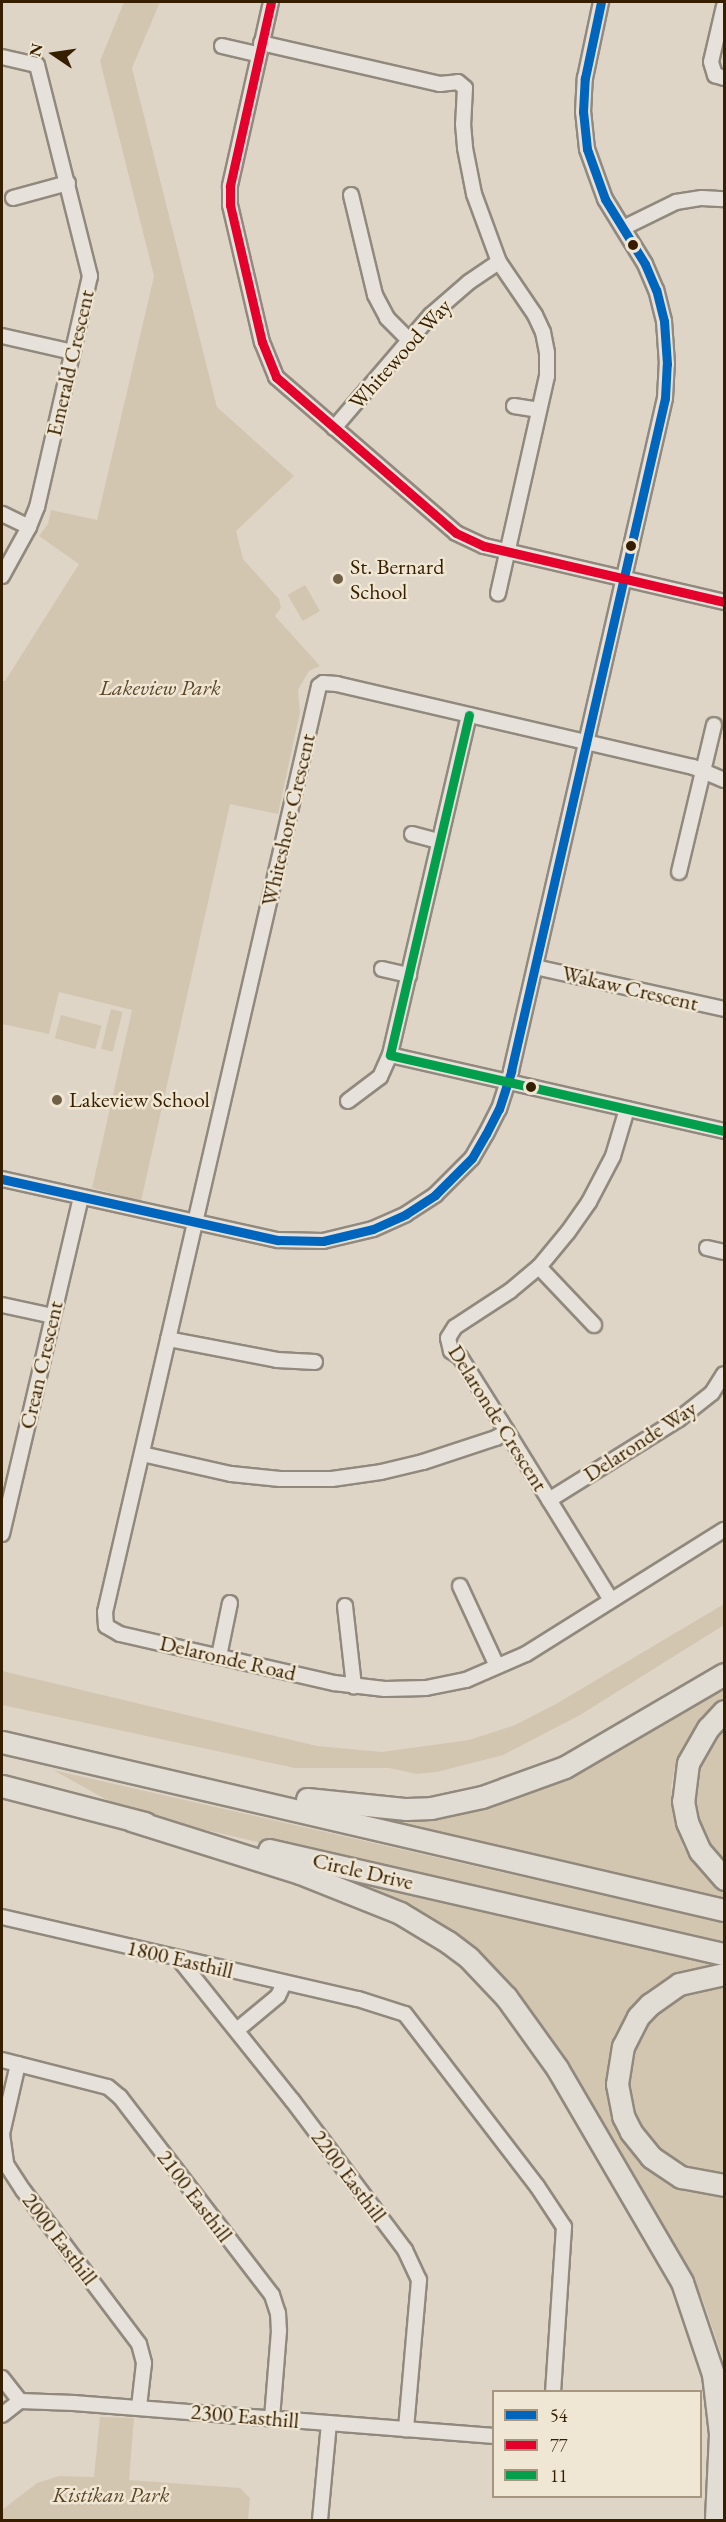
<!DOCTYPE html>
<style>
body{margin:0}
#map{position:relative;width:726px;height:2522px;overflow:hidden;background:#ded5c7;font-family:"EB Garamond",serif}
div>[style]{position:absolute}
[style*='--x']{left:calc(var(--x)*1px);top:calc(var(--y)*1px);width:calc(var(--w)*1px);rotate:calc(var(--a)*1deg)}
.green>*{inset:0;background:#d3c6b0;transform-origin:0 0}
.roads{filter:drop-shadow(2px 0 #91897d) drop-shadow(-2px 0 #91897d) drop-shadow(0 2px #91897d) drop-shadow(0 -2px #91897d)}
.minor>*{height:14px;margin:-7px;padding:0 7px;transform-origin:7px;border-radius:7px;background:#e6e1da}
.highway>*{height:21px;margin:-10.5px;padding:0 10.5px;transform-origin:10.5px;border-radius:10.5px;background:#e1dcd4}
.bus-1>*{height:9px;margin:-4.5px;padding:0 4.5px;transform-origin:4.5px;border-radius:4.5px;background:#0065bd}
.bus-2>*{height:9px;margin:-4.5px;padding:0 4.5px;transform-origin:4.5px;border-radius:4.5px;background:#e4002b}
.bus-3>*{height:9px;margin:-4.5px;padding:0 4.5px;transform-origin:4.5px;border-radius:4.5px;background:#039f4d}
.dots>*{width:16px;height:16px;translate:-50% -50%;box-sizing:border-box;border:3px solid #f0e6d4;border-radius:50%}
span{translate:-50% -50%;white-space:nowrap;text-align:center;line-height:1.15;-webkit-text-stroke:5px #f0e6d4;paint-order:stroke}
.street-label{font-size:22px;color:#361f01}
.poi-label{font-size:22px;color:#361f01}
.left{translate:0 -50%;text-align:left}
.park-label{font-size:22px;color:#5b4628;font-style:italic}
.frame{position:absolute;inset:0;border:3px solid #361f01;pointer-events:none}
.legend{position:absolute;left:492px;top:2390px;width:210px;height:108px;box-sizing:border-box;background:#f0e6d4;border:2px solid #a69680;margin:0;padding:8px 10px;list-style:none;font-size:18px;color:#361f01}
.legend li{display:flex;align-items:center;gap:12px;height:30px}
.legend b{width:30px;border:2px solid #a69680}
.north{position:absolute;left:24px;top:24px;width:60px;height:60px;-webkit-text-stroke:4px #f0e6d4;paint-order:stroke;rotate:283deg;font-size:16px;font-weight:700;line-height:24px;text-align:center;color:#361f01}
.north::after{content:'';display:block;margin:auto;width:21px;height:27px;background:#361f01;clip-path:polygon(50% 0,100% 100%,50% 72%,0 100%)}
</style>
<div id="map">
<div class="green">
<div style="clip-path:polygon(124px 2px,160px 2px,132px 68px,217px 407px,294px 476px,236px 531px,243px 559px,279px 599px,281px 608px,275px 616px,320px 666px,309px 671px,298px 690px,300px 712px,278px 814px,230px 804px,141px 1201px,92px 1188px,132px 1010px,59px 992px,49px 1034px,2px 1024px,2px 681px,5px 681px,79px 564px,39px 536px,48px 524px,51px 510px,97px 520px,154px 276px,100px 61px)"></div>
<div style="left:305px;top:585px;width:30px;height:20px;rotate:60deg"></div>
<div style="left:111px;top:1009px;width:12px;height:41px;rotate:14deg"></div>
<div style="left:61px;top:1015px;width:42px;height:24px;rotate:15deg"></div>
<div style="clip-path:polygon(724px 1604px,724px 1625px,580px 1715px,503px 1755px,437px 1772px,417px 1774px,389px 1768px,295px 1768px,2px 1705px,2px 1671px,317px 1746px,382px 1752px,469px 1740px,515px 1725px,556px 1704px)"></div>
<div style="clip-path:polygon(724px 1681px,724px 1698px,707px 1713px,690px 1735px,676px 1762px,671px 1787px,673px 1814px,683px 1847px,705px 1876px,724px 1891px,724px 1898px,368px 1817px,393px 1816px,499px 1801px,535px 1790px,582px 1766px)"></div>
<div style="clip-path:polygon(724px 1727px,724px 1870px,715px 1860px,690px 1807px,699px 1757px,713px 1737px)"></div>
<div style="clip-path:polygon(53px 1770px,724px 1923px,724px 1953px,127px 1811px)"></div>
<div style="clip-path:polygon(358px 1882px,719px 1964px,638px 2003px,623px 2023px,613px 2044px,608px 2072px,609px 2104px,615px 2122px,637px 2161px,656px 2176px,677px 2188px,702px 2194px,724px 2196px,724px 2362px,703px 2300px,683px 2260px,525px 2010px,357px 1885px)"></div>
<div style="clip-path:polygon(724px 1983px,724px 2182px,683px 2174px,630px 2122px,625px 2066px,642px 2025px,658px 2007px,679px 1995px)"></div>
<div style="clip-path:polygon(100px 2417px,134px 2418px,129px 2480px,240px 2488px,250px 2498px,248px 2520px,2px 2520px,2px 2510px,37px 2483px,59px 2476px,94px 2477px)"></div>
</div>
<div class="roads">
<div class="minor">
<div style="--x:271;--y:2;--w:189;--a:102.6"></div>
<div style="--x:230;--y:186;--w:19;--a:90"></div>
<div style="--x:230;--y:205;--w:141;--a:76.9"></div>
<div style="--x:262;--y:342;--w:38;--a:68"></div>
<div style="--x:276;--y:377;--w:238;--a:40.9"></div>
<div style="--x:456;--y:533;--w:31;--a:25"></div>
<div style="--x:484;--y:546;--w:246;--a:13.1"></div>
<div style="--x:724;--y:6;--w:57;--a:103.1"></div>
<div style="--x:711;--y:62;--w:14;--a:73"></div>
<div style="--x:715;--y:75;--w:9;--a:18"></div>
<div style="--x:261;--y:43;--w:184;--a:12.9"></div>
<div style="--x:440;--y:84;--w:18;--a:-6"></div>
<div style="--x:458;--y:82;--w:9;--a:41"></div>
<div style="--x:465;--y:88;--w:36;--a:93"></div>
<div style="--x:463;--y:124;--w:24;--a:85"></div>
<div style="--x:465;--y:148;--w:47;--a:78.9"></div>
<div style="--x:474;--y:194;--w:72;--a:69.8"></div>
<div style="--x:499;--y:262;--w:64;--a:55.8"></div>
<div style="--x:535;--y:315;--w:19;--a:65"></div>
<div style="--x:543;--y:332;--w:21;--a:79"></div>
<div style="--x:547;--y:353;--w:23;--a:90"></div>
<div style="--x:547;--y:376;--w:223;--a:102.7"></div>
<div style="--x:222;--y:46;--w:37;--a:13"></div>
<div style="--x:2;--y:57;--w:36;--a:13"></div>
<div style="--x:37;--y:65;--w:218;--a:75.9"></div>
<div style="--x:90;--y:276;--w:237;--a:102.9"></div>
<div style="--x:37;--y:507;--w:22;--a:112"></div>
<div style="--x:29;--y:527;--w:30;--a:-154"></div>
<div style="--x:351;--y:195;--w:103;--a:76.5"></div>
<div style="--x:375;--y:295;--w:26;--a:62"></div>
<div style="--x:387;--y:318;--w:30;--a:45"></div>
<div style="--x:13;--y:198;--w:57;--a:-15.3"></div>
<div style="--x:623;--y:228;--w:59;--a:-26.1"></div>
<div style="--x:676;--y:202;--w:26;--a:-9"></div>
<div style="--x:702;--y:198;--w:22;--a:3"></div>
<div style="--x:2;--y:336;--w:73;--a:12.7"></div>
<div style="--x:514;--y:406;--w:24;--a:9"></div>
<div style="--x:334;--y:428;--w:149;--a:-49.4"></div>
<div style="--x:431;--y:315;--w:50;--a:-41"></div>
<div style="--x:469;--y:282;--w:36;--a:-34"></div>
<div style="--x:2;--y:576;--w:56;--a:-61.1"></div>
<div style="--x:469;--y:715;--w:349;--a:103.1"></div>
<div style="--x:390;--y:1055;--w:343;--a:12.8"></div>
<div style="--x:724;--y:780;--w:34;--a:-157"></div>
<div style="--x:693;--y:767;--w:366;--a:-166.9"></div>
<div style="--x:337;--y:684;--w:14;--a:-176"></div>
<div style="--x:323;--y:683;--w:5;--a:143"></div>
<div style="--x:319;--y:686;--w:950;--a:103.01"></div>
<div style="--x:105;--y:1612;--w:14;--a:86"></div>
<div style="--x:106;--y:1626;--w:16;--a:30"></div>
<div style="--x:120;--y:1634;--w:220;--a:12.9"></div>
<div style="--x:334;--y:1683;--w:51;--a:6.7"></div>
<div style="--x:385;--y:1689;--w:41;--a:-1.4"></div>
<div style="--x:426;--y:1688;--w:41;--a:-11.3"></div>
<div style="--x:466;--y:1680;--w:65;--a:-23.4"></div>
<div style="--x:526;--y:1654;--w:234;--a:-32.1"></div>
<div style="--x:412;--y:834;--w:28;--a:15"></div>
<div style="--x:679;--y:872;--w:151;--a:-76.6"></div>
<div style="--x:535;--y:967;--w:194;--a:12.5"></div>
<div style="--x:382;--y:969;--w:28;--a:13"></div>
<div style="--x:348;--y:1101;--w:40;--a:-37"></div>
<div style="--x:380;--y:1077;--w:24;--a:-66"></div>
<div style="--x:2;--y:1179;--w:283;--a:12.5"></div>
<div style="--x:278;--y:1240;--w:45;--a:1.3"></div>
<div style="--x:323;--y:1241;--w:51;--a:-13.5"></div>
<div style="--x:373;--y:1229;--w:36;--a:-24"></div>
<div style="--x:406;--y:1214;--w:35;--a:-33"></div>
<div style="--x:435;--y:1195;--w:52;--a:-45"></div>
<div style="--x:472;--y:1158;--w:28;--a:-60"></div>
<div style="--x:486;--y:1134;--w:28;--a:-63"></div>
<div style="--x:499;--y:1109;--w:40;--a:-72"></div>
<div style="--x:511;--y:1071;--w:690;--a:-77.11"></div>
<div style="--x:665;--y:398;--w:34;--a:-87"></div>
<div style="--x:667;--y:364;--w:43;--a:-94"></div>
<div style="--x:664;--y:321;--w:32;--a:-104"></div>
<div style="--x:656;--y:290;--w:28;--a:-113"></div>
<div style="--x:645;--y:264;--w:76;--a:-121.6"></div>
<div style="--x:605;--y:199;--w:53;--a:-109.8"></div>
<div style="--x:587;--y:149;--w:37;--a:-96"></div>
<div style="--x:583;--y:112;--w:34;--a:-87"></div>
<div style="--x:585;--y:78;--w:78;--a:-78.1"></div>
<div style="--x:707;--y:1248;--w:17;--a:13"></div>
<div style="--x:539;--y:1267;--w:80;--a:46.5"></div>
<div style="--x:2;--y:1305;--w:52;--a:12.2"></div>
<div style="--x:168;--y:1339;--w:111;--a:10.9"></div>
<div style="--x:277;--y:1360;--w:38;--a:3"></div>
<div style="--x:142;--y:1454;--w:91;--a:12.7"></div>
<div style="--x:231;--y:1474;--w:49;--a:5.8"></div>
<div style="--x:280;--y:1479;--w:52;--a:0"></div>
<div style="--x:332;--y:1479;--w:49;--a:-8.1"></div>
<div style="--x:381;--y:1472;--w:43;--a:-13.4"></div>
<div style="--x:423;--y:1462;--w:77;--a:-18.2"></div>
<div style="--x:496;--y:1438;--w:13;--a:-32"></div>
<div style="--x:549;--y:1500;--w:153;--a:-31.9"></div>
<div style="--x:679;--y:1419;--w:42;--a:-38.2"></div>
<div style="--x:712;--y:1393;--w:22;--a:-58"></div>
<div style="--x:2;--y:1534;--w:346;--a:-76.8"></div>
<div style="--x:460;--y:1586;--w:88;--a:65.2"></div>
<div style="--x:611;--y:1600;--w:209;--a:-121.7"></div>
<div style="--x:501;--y:1422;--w:77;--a:-122.2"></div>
<div style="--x:460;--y:1357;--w:11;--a:-146"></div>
<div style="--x:451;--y:1351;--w:13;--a:-103"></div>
<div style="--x:448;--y:1338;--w:13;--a:-58"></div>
<div style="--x:455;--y:1327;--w:66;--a:-33.2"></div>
<div style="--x:510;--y:1291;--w:38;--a:-40"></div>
<div style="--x:539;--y:1267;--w:45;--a:-50.4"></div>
<div style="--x:568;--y:1232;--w:37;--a:-55"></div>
<div style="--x:589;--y:1202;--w:52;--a:-62.4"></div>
<div style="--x:613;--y:1156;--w:49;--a:-73.4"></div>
<div style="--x:345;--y:1606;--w:81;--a:83.6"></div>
<div style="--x:219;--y:1656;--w:54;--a:-78.3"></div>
<div style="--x:2;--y:1917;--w:365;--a:13"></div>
<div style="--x:358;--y:1999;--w:49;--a:17.7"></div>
<div style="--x:405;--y:2014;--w:217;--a:52.5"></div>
<div style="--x:537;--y:2186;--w:49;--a:56.6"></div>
<div style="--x:564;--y:2227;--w:165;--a:93.8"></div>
<div style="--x:179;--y:1959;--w:181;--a:51.3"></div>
<div style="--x:292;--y:2100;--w:188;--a:53"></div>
<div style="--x:405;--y:2250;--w:33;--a:65"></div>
<div style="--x:419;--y:2280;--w:150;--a:95"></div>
<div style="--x:237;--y:2030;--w:53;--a:-39.7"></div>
<div style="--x:278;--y:1996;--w:14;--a:-65"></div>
<div style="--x:2;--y:2060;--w:109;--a:14.3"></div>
<div style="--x:108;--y:2087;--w:16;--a:40"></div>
<div style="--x:120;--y:2097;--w:250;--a:52.5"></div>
<div style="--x:272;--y:2295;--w:19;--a:72"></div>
<div style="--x:278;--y:2313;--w:18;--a:87"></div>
<div style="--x:279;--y:2331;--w:87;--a:94.6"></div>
<div style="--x:18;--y:2064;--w:72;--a:102.9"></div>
<div style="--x:2;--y:2134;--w:30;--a:82"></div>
<div style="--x:6;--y:2164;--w:31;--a:57"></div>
<div style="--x:23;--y:2190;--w:193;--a:53"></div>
<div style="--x:139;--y:2344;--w:20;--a:75"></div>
<div style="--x:144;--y:2363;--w:44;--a:96.5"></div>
<div style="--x:2;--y:2378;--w:29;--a:52"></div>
<div style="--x:2;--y:2415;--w:23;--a:-38"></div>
<div style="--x:20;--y:2401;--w:54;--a:2.1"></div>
<div style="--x:74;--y:2403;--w:421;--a:4.5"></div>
<div style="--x:320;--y:2520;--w:97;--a:-84.7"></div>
</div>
<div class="highway">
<div style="--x:724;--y:1711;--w:23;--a:133"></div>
<div style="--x:708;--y:1728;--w:40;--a:119.7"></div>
<div style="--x:688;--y:1763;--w:38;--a:97"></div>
<div style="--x:683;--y:1801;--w:21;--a:79"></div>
<div style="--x:687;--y:1822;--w:32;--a:66"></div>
<div style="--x:700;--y:1851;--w:37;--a:49"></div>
<div style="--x:2;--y:1742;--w:741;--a:13.1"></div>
<div style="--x:2;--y:1786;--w:148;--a:14.5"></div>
<div style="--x:307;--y:1799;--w:100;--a:5.8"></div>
<div style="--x:406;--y:1809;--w:25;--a:-2"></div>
<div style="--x:431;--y:1808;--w:52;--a:-12.2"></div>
<div style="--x:482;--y:1797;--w:88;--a:-19.9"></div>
<div style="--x:565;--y:1767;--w:184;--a:-30.3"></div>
<div style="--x:131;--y:1820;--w:177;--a:17.4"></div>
<div style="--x:300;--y:1873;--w:108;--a:21.8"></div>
<div style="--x:400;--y:1913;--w:56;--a:31.1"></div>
<div style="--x:448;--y:1942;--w:26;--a:37"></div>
<div style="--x:469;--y:1958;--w:54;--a:46.5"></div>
<div style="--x:506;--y:1997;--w:87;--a:54.3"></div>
<div style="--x:557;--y:2068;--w:248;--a:59.7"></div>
<div style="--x:682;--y:2282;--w:97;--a:71.4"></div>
<div style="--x:713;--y:2374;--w:60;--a:83.3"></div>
<div style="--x:720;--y:2434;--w:86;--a:92.7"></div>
<div style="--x:269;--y:1850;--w:467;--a:12.9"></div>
<div style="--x:724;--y:1974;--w:46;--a:167.5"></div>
<div style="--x:679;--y:1984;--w:35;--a:145"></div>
<div style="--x:650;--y:2004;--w:18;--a:133"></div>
<div style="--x:638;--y:2017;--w:33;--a:117"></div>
<div style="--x:623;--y:2046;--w:38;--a:99"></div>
<div style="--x:617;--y:2084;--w:33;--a:79"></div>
<div style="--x:623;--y:2116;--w:18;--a:63"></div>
<div style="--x:631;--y:2132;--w:32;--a:51"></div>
<div style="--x:651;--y:2157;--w:36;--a:34"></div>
<div style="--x:681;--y:2177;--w:44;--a:10.5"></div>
</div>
</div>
<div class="bus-1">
<div style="--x:2;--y:1179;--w:283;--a:12.5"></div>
<div style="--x:278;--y:1240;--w:45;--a:1.3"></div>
<div style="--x:323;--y:1241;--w:51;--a:-13.5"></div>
<div style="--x:373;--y:1229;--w:36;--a:-24"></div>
<div style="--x:406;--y:1214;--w:35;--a:-33"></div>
<div style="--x:435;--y:1195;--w:52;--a:-45"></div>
<div style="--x:472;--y:1158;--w:28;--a:-60"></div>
<div style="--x:486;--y:1134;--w:28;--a:-63"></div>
<div style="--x:499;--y:1109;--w:40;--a:-72"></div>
<div style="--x:511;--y:1071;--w:690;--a:-77.11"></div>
<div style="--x:665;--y:398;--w:34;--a:-87"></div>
<div style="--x:667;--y:364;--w:43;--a:-94"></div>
<div style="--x:664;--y:321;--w:32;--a:-104"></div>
<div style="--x:656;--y:290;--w:28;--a:-113"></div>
<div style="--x:645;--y:264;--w:76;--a:-121.6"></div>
<div style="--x:605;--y:199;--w:53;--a:-109.8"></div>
<div style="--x:587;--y:149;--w:37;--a:-96"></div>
<div style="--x:583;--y:112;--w:34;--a:-87"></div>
<div style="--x:585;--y:78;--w:78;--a:-78.1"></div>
</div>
<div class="bus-2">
<div style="--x:271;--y:2;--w:189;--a:102.6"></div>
<div style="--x:230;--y:186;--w:19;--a:90"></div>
<div style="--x:230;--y:205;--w:141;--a:76.9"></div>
<div style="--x:262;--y:342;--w:38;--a:68"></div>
<div style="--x:276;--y:377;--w:238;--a:40.9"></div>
<div style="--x:456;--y:533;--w:31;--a:25"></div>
<div style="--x:484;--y:546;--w:246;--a:13.1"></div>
</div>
<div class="bus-3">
<div style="--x:469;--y:715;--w:349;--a:103.1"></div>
<div style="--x:390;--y:1055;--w:343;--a:12.8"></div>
</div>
<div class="dots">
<div style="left:633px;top:245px;background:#361f01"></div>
<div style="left:631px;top:546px;background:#361f01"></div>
<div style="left:338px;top:579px;background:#715f46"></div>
<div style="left:531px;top:1087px;background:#361f01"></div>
<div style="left:57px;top:1100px;background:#715f46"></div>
</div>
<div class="street-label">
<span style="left:400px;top:354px;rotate:-48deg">Whitewood Way</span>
<span style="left:70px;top:363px;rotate:-77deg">Emerald Crescent</span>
<span style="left:288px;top:820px;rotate:-77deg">Whiteshore Crescent</span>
<span style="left:630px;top:988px;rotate:13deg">Wakaw Crescent</span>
<span style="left:41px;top:1365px;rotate:-77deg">Crean Crescent</span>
<span style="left:498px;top:1418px;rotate:58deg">Delaronde Crescent</span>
<span style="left:640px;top:1441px;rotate:-33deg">Delaronde Way</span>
<span style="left:228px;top:1658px;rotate:13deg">Delaronde Road</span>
<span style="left:363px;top:1871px;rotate:13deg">Circle Drive</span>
<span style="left:180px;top:1959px;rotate:13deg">1800 Easthill</span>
<span style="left:349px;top:2176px;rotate:53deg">2200 Easthill</span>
<span style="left:195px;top:2196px;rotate:53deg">2100 Easthill</span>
<span style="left:60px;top:2239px;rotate:53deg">2000 Easthill</span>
<span style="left:245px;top:2416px;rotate:5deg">2300 Easthill</span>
</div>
<div class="poi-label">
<span class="left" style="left:350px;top:579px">St. Bernard<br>School</span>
<span class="left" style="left:69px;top:1100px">Lakeview School</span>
</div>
<div class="park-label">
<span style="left:160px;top:688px">Lakeview Park</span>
<span style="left:111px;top:2495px">Kistikan Park</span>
</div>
<div class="frame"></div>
<ul class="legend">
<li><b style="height:8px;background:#0065bd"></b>54</li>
<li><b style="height:8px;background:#e4002b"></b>77</li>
<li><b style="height:8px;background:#039f4d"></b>11</li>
</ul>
<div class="north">N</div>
</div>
